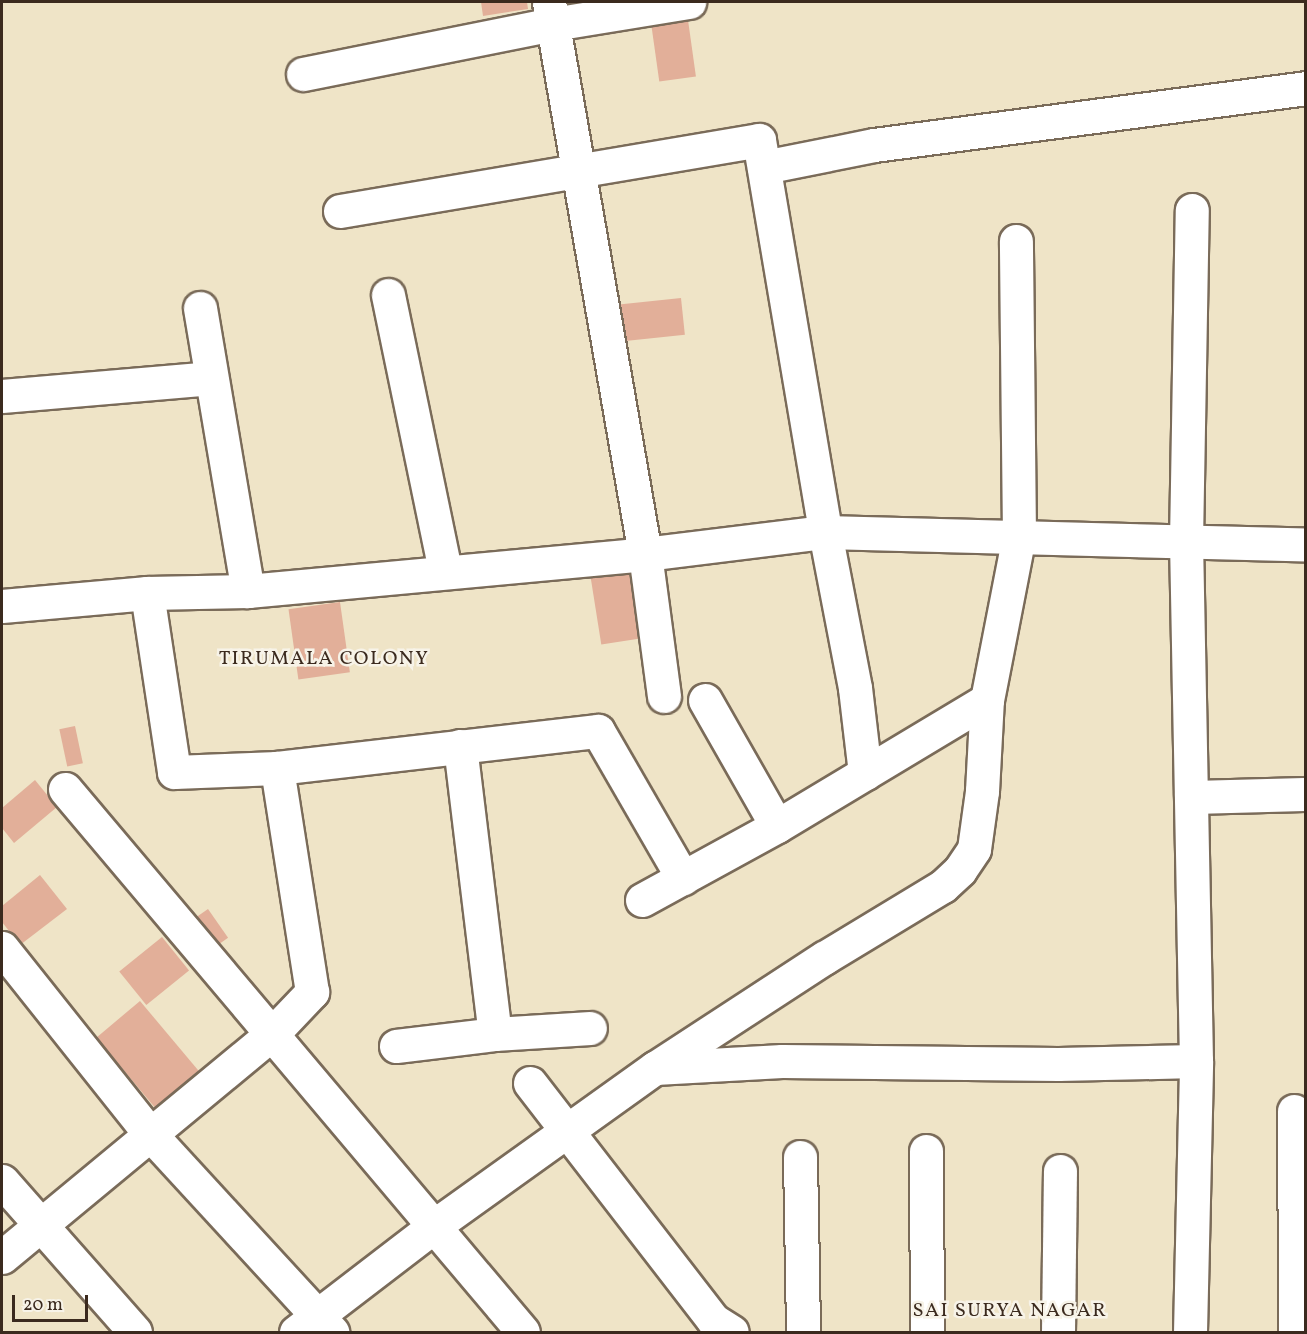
<!DOCTYPE html>
<style>
body{margin:0}
#map{position:relative;width:1307px;height:1334px;overflow:hidden;background:#efe4c7;font-family:Vollkorn,serif}
div>[style]{position:absolute}
[style*='--x']{left:calc(var(--x)*1px);top:calc(var(--y)*1px);width:calc(var(--w)*1px);rotate:calc(var(--a)*1deg)}
.building>*{inset:0;background:#e2af99;transform-origin:0 0}
.roads{filter:drop-shadow(2px 0 #7a6b59) drop-shadow(-2px 0 #7a6b59) drop-shadow(0 2px #7a6b59) drop-shadow(0 -2px #7a6b59)}
.minor>*{height:33px;margin:-16.5px;padding:0 16.5px;transform-origin:16.5px;border-radius:16.5px;background:#fff}
span{translate:-50% -50%;white-space:nowrap;text-align:center;line-height:1.15;-webkit-text-stroke:5px #f7f3e8;paint-order:stroke}
.neighbourhood-label{font-size:20px;color:#3b2a1e;letter-spacing:1.5px}
.frame{position:absolute;inset:0;border:3px solid #3b2a1e;pointer-events:none}
.scale{position:absolute;left:12px;top:1295px;width:76px;height:27px;box-sizing:border-box;border:3px solid #3b2a1e;border-top:0;padding-left:8px;font-size:18px;line-height:21px;white-space:nowrap;color:#3b2a1e;-webkit-text-stroke:4px #f7f3e8;paint-order:stroke}
</style>
<div id="map">
<div class="building">
<div style="clip-path:polygon(481px 2px,527px 2px,528px 9px,483px 16px)"></div>
<div style="left:688px;top:20px;width:57px;height:37px;rotate:82deg"></div>
<div style="left:681px;top:298px;width:37px;height:67px;rotate:84deg"></div>
<div style="left:631px;top:570px;width:69px;height:41px;rotate:81deg"></div>
<div style="left:340px;top:602px;width:71px;height:52px;rotate:82deg"></div>
<div style="left:75px;top:726px;width:38px;height:16px;rotate:78deg"></div>
<div style="clip-path:polygon(35px 780px,57px 807px,14px 843px,2px 828px,2px 808px)"></div>
<div style="clip-path:polygon(40px 875px,67px 909px,20px 945px,2px 922px,2px 906px)"></div>
<div style="left:208px;top:909px;width:35px;height:14px;rotate:55deg"></div>
<div style="left:162px;top:937px;width:43px;height:55px;rotate:51deg"></div>
<div style="left:140px;top:1001px;width:97px;height:57px;rotate:50deg"></div>
</div>
<div class="roads">
<div class="minor">
<div style="--x:303;--y:74;--w:255;--a:-11.3"></div>
<div style="--x:553;--y:24;--w:138;--a:-9.2"></div>
<div style="--x:764;--y:167;--w:112;--a:-11.3"></div>
<div style="--x:874;--y:145;--w:436;--a:-7.5"></div>
<div style="--x:340;--y:211;--w:425;--a:-9.6"></div>
<div style="--x:759;--y:140;--w:398;--a:80.4"></div>
<div style="--x:825;--y:532;--w:159;--a:79.1"></div>
<div style="--x:855;--y:688;--w:86;--a:83.3"></div>
<div style="--x:388;--y:295;--w:282;--a:78.3"></div>
<div style="--x:200;--y:308;--w:287;--a:80.4"></div>
<div style="--x:2;--y:396;--w:209;--a:-4.9"></div>
<div style="--x:147;--y:593;--w:181;--a:81.4"></div>
<div style="--x:174;--y:772;--w:103;--a:-2.2"></div>
<div style="--x:277;--y:768;--w:323;--a:-6.6"></div>
<div style="--x:598;--y:731;--w:170;--a:60"></div>
<div style="--x:2;--y:606;--w:146;--a:-5.1"></div>
<div style="--x:147;--y:593;--w:101;--a:-1.1"></div>
<div style="--x:248;--y:591;--w:399;--a:-5.3"></div>
<div style="--x:645;--y:554;--w:560;--a:-99.87"></div>
<div style="--x:664;--y:696;--w:143;--a:-97.6"></div>
<div style="--x:645;--y:554;--w:181;--a:-7"></div>
<div style="--x:825;--y:532;--w:481;--a:1.5"></div>
<div style="--x:705;--y:700;--w:145;--a:60.3"></div>
<div style="--x:460;--y:746;--w:290;--a:83.1"></div>
<div style="--x:65;--y:789;--w:710;--a:49.85"></div>
<div style="--x:1191;--y:797;--w:115;--a:-1.5"></div>
<div style="--x:642;--y:900;--w:154;--a:-28.7"></div>
<div style="--x:777;--y:826;--w:245;--a:-31"></div>
<div style="--x:2;--y:948;--w:239;--a:51.5"></div>
<div style="--x:151;--y:1135;--w:268;--a:47.4"></div>
<div style="--x:396;--y:1046;--w:100;--a:-6.9"></div>
<div style="--x:495;--y:1034;--w:95;--a:-3.6"></div>
<div style="--x:655;--y:1068;--w:127;--a:-3.2"></div>
<div style="--x:782;--y:1061;--w:276;--a:0.6"></div>
<div style="--x:1058;--y:1064;--w:138;--a:-1.2"></div>
<div style="--x:530;--y:1083;--w:299;--a:52.3"></div>
<div style="--x:713;--y:1320;--w:22;--a:32"></div>
<div style="--x:1294;--y:1111;--w:221;--a:89.7"></div>
<div style="--x:926;--y:1151;--w:181;--a:89.7"></div>
<div style="--x:800;--y:1157;--w:175;--a:89"></div>
<div style="--x:2;--y:1181;--w:201;--a:48.6"></div>
<div style="--x:2;--y:1257;--w:352;--a:-39.6"></div>
<div style="--x:273;--y:1033;--w:57;--a:-46.4"></div>
<div style="--x:312;--y:992;--w:227;--a:-98.9"></div>
<div style="--x:296;--y:1332;--w:174;--a:-37.5"></div>
<div style="--x:434;--y:1226;--w:272;--a:-35.6"></div>
<div style="--x:655;--y:1068;--w:202;--a:-33.1"></div>
<div style="--x:824;--y:958;--w:139;--a:-31.2"></div>
<div style="--x:943;--y:886;--w:23;--a:-43"></div>
<div style="--x:960;--y:870;--w:25;--a:-56"></div>
<div style="--x:974;--y:849;--w:59;--a:-82.1"></div>
<div style="--x:982;--y:791;--w:91;--a:-86.9"></div>
<div style="--x:987;--y:700;--w:167;--a:-79"></div>
<div style="--x:1019;--y:536;--w:295;--a:-90.6"></div>
<div style="--x:1058;--y:1332;--w:161;--a:-89.3"></div>
<div style="--x:1190;--y:1332;--w:271;--a:-88.7"></div>
<div style="--x:1196;--y:1061;--w:520;--a:-91.1"></div>
<div style="--x:1186;--y:541;--w:331;--a:-89"></div>
</div>
</div>
<div class="neighbourhood-label">
<span style="left:324px;top:659px">TIRUMALA COLONY</span>
<span style="left:1010px;top:1311px">SAI SURYA NAGAR</span>
</div>
<div class="frame"></div>
<div class="scale">20 m</div>
</div>
